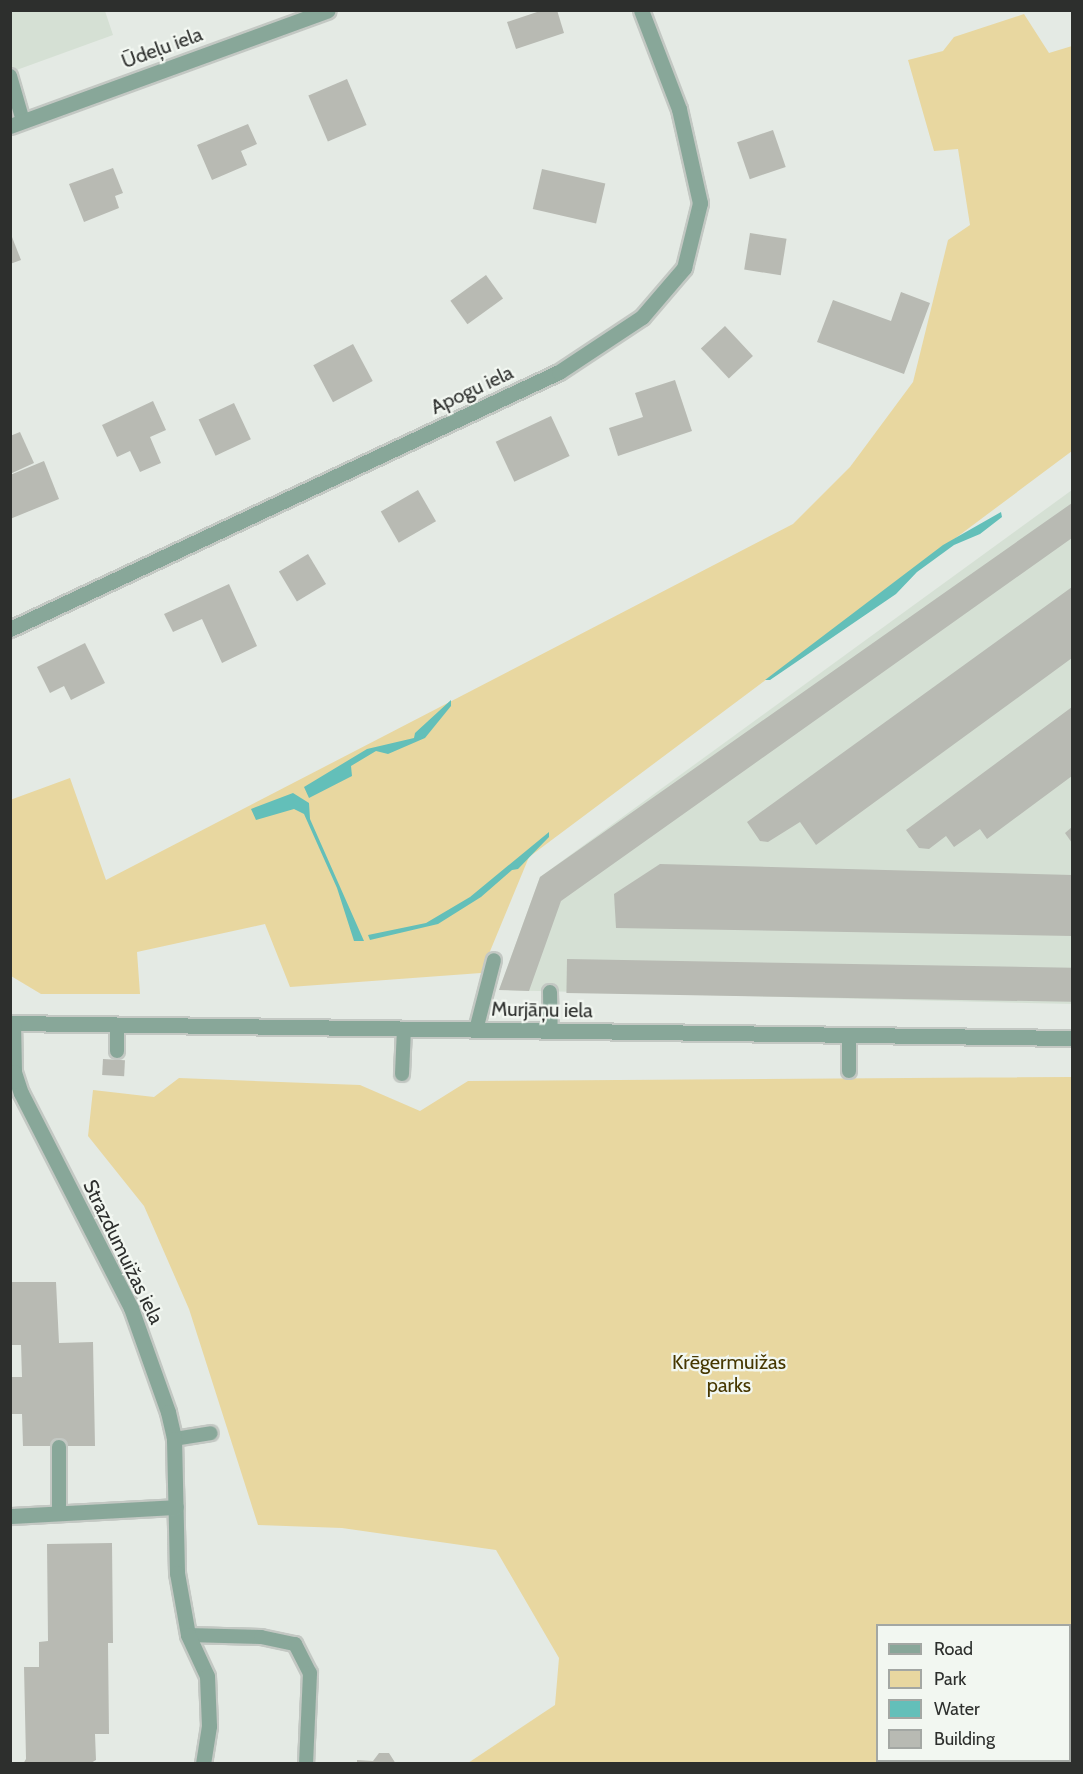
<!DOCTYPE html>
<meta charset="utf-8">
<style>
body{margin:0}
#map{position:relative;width:1083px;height:1774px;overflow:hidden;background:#e4eae4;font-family:Cabin,sans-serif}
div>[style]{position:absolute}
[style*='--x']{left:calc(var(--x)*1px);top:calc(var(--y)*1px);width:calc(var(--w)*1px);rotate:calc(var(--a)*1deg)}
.built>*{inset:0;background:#d5e0d4}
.green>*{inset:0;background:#e8d7a0}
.water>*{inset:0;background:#63bfb9}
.building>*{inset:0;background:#b8bab3;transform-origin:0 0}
.roads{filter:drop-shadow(2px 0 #c3c8c3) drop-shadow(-2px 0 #c3c8c3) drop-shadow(0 2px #c3c8c3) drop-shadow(0 -2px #c3c8c3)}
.service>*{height:14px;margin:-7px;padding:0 7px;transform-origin:7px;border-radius:7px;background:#88a799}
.minor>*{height:15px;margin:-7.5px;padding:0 7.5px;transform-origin:7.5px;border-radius:7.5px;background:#88a799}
span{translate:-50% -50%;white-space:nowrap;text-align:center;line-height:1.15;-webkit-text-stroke:4.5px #f2f7f1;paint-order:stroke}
.street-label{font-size:20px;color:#2d2f2d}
.park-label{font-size:20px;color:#463700}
.frame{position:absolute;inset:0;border:12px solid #2d2f2d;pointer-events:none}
.legend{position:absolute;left:876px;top:1624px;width:195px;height:138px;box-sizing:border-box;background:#f2f7f1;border:2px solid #a3a7a3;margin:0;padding:8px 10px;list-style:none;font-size:18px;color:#2d2f2d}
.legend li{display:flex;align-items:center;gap:12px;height:30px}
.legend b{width:30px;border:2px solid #a3a7a3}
</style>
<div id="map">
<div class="built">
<div style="clip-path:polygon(10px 11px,105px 11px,113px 35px,11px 72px)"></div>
<div style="clip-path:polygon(1072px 490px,1072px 1004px,499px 990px,540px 877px)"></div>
</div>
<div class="green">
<div style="clip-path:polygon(1024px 14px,1049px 53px,1072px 46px,1072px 451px,529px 857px,481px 973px,290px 987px,265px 924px,137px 952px,140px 994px,41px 994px,11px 976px,10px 800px,70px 778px,106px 880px,793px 524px,850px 467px,913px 382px,948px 240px,970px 225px,958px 149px,934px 151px,908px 60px,943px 51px,954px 37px)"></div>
<div style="clip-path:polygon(evenodd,1072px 1077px,1072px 1763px,468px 1763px,555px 1705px,559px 1658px,496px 1550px,342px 1528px,258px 1525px,189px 1309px,144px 1206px,88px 1136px,93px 1090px,154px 1097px,179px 1078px,360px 1085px,420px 1111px,468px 1081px,1072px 1077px,878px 1626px,1070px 1626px,1070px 1760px,878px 1760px,878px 1626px)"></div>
</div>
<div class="water">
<div style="clip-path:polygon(1001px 512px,1002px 517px,980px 534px,954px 545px,917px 572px,896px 594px,770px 680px,765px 680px,943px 545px)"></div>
<div style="clip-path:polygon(451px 700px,451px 706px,425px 738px,388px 754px,376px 751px,351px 766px,352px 776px,309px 798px,304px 787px,367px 749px,414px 738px,415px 733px)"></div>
<div style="clip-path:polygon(293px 793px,309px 803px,310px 819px,364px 941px,354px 941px,337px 888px,304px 814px,294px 809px,256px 820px,251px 809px)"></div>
<div style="clip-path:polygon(549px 832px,549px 837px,518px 869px,512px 870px,481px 897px,438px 924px,370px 940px,368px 935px,426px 923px,470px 897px)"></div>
</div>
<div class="building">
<div style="clip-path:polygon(543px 10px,557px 10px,564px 33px,516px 49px,507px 22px)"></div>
<div style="left:347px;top:79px;width:50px;height:42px;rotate:67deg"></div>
<div style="clip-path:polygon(248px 124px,257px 144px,241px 151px,247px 165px,212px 180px,197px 145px)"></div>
<div style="left:773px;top:130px;width:39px;height:38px;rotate:71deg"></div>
<div style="clip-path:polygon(113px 168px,123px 193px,115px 196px,119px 208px,84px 222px,69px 184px)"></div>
<div style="left:542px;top:169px;width:65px;height:41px;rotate:13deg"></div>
<div style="clip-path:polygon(10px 232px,21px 260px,10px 264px)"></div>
<div style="left:750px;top:233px;width:37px;height:37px;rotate:9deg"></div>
<div style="left:486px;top:275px;width:29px;height:44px;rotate:54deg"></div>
<div style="clip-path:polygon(901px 292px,930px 303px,904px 374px,817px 342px,833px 300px,891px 321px)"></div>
<div style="left:725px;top:326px;width:41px;height:33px;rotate:47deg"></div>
<div style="left:353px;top:344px;width:42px;height:45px;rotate:62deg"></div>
<div style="clip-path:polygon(675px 380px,692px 431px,618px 456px,609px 428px,643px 417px,635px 393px)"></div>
<div style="clip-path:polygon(153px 401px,166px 430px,150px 437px,161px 463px,140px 472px,130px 451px,117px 457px,102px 425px)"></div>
<div style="left:234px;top:403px;width:40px;height:39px;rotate:65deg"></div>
<div style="left:551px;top:416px;width:44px;height:61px;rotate:65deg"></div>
<div style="clip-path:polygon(20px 432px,34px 463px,10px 474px,10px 436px)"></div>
<div style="clip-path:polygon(44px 461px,59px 499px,10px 519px,10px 475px)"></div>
<div style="left:418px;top:490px;width:36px;height:43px;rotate:60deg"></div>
<div style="clip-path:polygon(1072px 503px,1072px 538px,561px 901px,529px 991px,499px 990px,540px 877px)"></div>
<div style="left:308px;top:554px;width:35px;height:34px;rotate:59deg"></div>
<div style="clip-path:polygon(229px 584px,257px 646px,222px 663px,202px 619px,173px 632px,164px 614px)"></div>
<div style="clip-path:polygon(1072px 587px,1072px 658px,816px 845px,800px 822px,768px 842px,760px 841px,747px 822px)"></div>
<div style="clip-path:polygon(85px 643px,105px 683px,71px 700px,64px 686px,50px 693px,37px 667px)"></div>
<div style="clip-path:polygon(1072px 707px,1072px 776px,987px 839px,980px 829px,954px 847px,946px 836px,929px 849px,919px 848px,906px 830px)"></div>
<div style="clip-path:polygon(1072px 827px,1072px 843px,1065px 833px)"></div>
<div style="clip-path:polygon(660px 864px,1072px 875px,1072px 936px,616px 928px,614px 894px)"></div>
<div style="left:567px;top:959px;width:505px;height:34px;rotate:1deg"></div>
<div style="left:103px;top:1059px;width:22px;height:16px;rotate:3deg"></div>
<div style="clip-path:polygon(10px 1282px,56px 1282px,59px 1343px,93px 1342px,95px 1446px,23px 1446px,22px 1414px,10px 1414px,10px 1377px,22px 1377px,21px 1345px,10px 1345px)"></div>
<div style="clip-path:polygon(112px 1543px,113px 1643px,108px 1643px,109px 1734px,95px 1734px,96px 1760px,89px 1764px,23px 1764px,26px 1759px,24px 1667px,39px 1667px,39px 1642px,48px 1641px,47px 1544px)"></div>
<div style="clip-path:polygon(389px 1753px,396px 1764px,357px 1764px,357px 1760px,373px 1761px,379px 1753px)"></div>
</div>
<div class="roads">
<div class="service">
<div style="--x:10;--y:76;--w:47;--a:73.9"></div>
<div style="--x:550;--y:992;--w:39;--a:89"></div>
<div style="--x:476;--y:1030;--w:72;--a:-75.6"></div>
<div style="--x:849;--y:1035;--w:36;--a:90"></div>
<div style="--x:117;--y:1051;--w:26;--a:-90"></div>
<div style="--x:402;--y:1074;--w:45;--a:-87.5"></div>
<div style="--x:174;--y:1439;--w:37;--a:-9"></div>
<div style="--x:59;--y:1447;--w:67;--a:90"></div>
<div style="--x:188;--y:1635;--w:73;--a:1.6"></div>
<div style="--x:261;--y:1637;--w:35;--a:12"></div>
<div style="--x:295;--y:1644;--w:33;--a:63"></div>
<div style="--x:310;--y:1673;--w:91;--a:92.5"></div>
</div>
<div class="minor">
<div style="--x:10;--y:126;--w:338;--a:-20"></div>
<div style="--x:10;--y:629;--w:606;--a:-25.09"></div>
<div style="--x:559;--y:372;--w:100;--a:-33.5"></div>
<div style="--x:642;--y:317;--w:65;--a:-49.4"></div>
<div style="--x:684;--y:268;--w:67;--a:-76.2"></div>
<div style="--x:700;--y:203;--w:96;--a:-102.6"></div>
<div style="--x:679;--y:109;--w:106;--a:-111"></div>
<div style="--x:10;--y:1023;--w:1062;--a:0.81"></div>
<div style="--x:13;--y:1023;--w:49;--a:88.8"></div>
<div style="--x:14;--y:1072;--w:22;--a:72"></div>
<div style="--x:21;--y:1093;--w:242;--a:62.9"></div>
<div style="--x:131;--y:1308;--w:110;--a:70.4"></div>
<div style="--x:168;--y:1412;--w:28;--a:77"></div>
<div style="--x:174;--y:1439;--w:134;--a:88.7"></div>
<div style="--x:177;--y:1573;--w:63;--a:79.9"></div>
<div style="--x:188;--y:1635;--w:45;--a:65.1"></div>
<div style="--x:207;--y:1676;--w:50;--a:87.7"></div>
<div style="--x:209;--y:1726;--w:38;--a:99"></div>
<div style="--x:10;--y:1516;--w:166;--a:-3.1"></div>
</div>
</div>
<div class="street-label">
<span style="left:162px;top:48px;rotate:-20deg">Ūdeļu iela</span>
<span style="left:472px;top:390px;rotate:-25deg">Apogu iela</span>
<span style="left:542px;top:1010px;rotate:1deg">Murjāņu iela</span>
<span style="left:123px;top:1252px;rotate:64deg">Strazdumuižas iela</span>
</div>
<div class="park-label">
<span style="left:729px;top:1374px">Krēgermuižas<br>parks</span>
</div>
<div class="frame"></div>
<ul class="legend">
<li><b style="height:8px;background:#88a799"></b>Road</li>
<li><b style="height:16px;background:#e8d7a0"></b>Park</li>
<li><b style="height:16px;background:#63bfb9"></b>Water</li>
<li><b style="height:16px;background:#b8bab3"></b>Building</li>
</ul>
</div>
